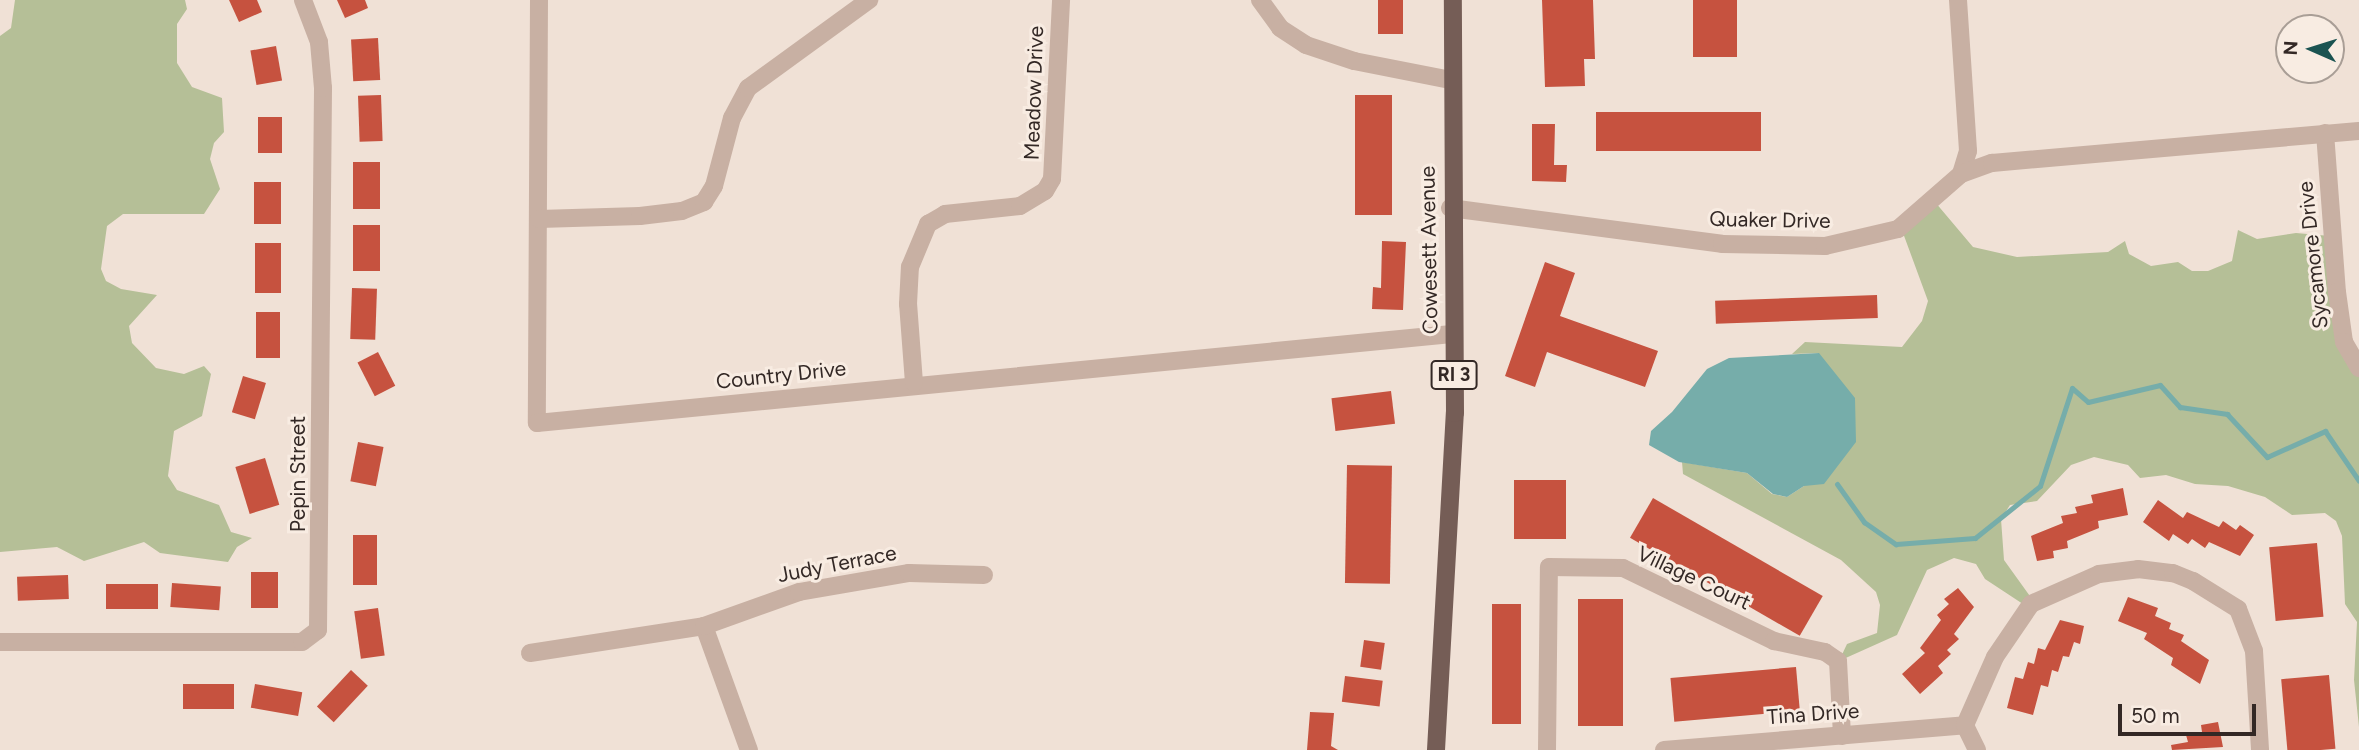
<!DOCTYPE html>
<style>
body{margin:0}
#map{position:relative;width:2359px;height:750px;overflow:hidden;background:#f0e1d6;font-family:Figtree,sans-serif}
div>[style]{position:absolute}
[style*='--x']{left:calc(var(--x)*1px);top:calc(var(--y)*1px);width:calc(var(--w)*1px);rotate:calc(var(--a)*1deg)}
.green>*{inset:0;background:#b5bf97}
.water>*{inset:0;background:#76adaa}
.stream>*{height:5px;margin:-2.5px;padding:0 2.5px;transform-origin:2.5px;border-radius:2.5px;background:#76adaa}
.building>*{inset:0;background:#c6523f;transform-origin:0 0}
.minor>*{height:18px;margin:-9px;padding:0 9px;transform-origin:9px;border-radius:9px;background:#c8b0a3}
.primary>*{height:18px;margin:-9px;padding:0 9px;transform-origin:9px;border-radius:9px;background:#755d56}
span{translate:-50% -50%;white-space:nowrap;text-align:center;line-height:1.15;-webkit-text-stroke:6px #f8ece2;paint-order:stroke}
.shield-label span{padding:2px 5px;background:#f8ece2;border:2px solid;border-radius:5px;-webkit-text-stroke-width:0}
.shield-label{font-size:19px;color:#332825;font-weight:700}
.street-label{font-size:21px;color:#332825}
.north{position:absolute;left:2275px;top:14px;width:70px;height:70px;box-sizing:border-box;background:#f8ece2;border:2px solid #a99e96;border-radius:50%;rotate:273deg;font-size:19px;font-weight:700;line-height:28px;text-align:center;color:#332825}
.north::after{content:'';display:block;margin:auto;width:24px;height:32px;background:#1b5351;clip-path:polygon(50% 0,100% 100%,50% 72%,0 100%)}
.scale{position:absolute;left:2118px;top:704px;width:138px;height:32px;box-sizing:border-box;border:4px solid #332825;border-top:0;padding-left:9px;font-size:21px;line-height:24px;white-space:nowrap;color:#332825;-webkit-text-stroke:5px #f8ece2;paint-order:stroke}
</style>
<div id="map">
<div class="green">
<div style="clip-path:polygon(15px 0,185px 0,187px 9px,177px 24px,177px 63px,192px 87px,222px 98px,224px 132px,214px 143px,210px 159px,220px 189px,204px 214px,123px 214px,107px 226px,101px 269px,106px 281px,121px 289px,157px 295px,129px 326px,132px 343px,156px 368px,184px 374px,204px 366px,211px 374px,202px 416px,174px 431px,168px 476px,177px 490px,219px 505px,231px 532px,252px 538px,237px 547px,228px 562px,160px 553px,144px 542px,84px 561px,57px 547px,0 552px,0 36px,11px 28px)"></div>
<div style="clip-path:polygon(1935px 202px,1973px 247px,2017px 257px,2108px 252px,2125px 241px,2129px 254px,2151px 266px,2178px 262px,2192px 271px,2208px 271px,2232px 261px,2238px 230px,2257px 239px,2296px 233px,2330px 236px,2359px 370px,2359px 727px,2354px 680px,2357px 622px,2345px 604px,2342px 536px,2336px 521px,2325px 513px,2292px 515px,2265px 497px,2228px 486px,2195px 484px,2166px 475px,2140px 478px,2128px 465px,2094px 457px,2071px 465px,2037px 501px,2010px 505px,2001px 519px,2004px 560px,2032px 599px,2026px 606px,1985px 579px,1976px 564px,1954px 558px,1927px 570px,1897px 635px,1839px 661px,1847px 644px,1877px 633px,1880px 605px,1876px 592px,1841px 560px,1683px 474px,1682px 462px,1747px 473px,1772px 494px,1787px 497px,1804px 486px,1819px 353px,1792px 354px,1805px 342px,1902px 347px,1922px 321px,1928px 301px,1903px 233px)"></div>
</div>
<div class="water">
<div style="clip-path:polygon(1819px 353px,1855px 398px,1856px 442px,1824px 484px,1804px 486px,1787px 497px,1773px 494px,1747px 473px,1679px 462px,1649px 445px,1651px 431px,1672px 412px,1707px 369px,1729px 358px)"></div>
</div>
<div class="stream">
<div style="--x:1837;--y:484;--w:47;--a:54.6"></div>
<div style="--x:1864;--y:522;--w:39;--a:35"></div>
<div style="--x:1896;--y:544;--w:79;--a:-4.3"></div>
<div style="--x:1975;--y:538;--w:83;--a:-38.7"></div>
<div style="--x:2040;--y:486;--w:103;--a:-71.9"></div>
<div style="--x:2072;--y:388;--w:21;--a:41"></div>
<div style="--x:2088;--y:402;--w:74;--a:-13.3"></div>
<div style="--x:2160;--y:385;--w:30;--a:48"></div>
<div style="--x:2180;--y:407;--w:48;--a:8.5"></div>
<div style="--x:2227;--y:414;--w:59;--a:47.1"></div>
<div style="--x:2267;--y:457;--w:64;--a:-24.1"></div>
<div style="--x:2325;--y:431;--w:60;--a:55.8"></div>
</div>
<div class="building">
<div style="clip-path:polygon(229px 0,257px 0,262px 12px,239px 22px)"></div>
<div style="clip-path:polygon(337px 0,365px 0,368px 8px,345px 18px)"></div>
<div style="left:1378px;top:0;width:25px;height:34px"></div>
<div style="clip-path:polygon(1542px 0,1593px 0,1595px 59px,1584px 59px,1585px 86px,1545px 87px)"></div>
<div style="left:1693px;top:0;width:44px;height:57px"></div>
<div style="left:378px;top:38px;width:42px;height:27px;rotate:87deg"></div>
<div style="left:276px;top:46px;width:35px;height:26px;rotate:80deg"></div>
<div style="left:381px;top:95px;width:46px;height:23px;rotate:88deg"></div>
<div style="left:1355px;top:95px;width:37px;height:120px"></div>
<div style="left:1761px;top:112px;width:39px;height:165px;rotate:90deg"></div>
<div style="left:258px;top:117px;width:24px;height:36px"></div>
<div style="clip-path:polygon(1532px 124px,1555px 124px,1554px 165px,1567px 165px,1566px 182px,1532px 181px)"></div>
<div style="left:353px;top:162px;width:27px;height:47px"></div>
<div style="left:254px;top:182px;width:27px;height:42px"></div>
<div style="left:353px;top:225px;width:27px;height:46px"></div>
<div style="clip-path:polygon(1382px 241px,1406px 242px,1403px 310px,1372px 309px,1373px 287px,1381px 288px)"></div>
<div style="left:255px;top:243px;width:26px;height:50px"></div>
<div style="clip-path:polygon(1545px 262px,1575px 273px,1560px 316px,1658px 351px,1645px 387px,1547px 352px,1535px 387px,1505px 376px)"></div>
<div style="left:352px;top:288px;width:25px;height:51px;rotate:2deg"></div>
<div style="left:1877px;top:295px;width:23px;height:162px;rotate:88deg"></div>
<div style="left:256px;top:312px;width:24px;height:46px"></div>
<div style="left:378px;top:352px;width:38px;height:23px;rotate:63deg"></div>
<div style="left:243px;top:376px;width:24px;height:38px;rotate:17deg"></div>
<div style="left:1391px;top:391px;width:33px;height:60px;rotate:83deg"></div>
<div style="left:358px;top:442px;width:26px;height:40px;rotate:11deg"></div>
<div style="left:265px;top:458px;width:49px;height:31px;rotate:73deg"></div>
<div style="left:1347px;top:465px;width:45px;height:118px;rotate:1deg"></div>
<div style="left:1514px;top:480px;width:52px;height:59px"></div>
<div style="clip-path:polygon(2123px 488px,2128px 515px,2098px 521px,2099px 528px,2067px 541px,2068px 548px,2053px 551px,2054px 558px,2037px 561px,2031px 536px,2063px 523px,2061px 516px,2077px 513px,2075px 507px,2093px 503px,2091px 495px)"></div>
<div style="left:1653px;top:498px;width:196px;height:46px;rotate:30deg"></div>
<div style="clip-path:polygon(2158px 500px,2183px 518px,2187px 512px,2219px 527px,2223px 521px,2236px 530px,2240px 525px,2254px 535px,2240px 556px,2209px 542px,2205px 548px,2192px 539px,2188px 544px,2173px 534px,2169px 541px,2143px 522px)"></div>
<div style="left:353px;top:535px;width:24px;height:50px"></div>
<div style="left:2317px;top:543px;width:74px;height:48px;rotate:85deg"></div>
<div style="left:251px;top:572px;width:27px;height:36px"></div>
<div style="left:68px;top:575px;width:24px;height:51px;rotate:88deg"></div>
<div style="left:172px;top:583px;width:49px;height:24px;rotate:4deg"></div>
<div style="left:106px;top:584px;width:52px;height:25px"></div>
<div style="clip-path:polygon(1958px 588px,1974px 607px,1954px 634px,1959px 639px,1947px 650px,1951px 654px,1938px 666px,1943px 673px,1920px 694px,1902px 674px,1925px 653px,1920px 648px,1941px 620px,1937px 615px,1949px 604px,1944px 599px)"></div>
<div style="clip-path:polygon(2128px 597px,2158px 608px,2155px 616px,2171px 623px,2169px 629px,2184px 635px,2181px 641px,2209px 660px,2200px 684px,2171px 665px,2173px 658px,2144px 639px,2147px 633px,2118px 621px)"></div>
<div style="left:1578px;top:599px;width:45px;height:127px"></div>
<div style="left:1492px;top:604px;width:29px;height:120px"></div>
<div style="left:378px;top:608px;width:48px;height:24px;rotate:82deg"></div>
<div style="clip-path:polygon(2060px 620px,2084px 626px,2080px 644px,2074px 642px,2069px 657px,2063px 656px,2058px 672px,2052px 670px,2048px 687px,2041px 685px,2033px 715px,2007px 708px,2015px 677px,2023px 679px,2028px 662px,2034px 664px,2038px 648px,2045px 650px)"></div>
<div style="left:1364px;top:640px;width:21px;height:27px;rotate:8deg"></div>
<div style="left:1796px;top:667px;width:44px;height:126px;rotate:85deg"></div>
<div style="left:351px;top:670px;width:23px;height:50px;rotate:43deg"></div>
<div style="left:2329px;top:675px;width:74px;height:48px;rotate:85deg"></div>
<div style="left:1345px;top:676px;width:38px;height:26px;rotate:7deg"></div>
<div style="left:183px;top:684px;width:51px;height:25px"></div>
<div style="left:255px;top:684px;width:48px;height:24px;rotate:10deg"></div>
<div style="clip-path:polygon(1310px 712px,1334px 713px,1331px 746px,1338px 750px,1307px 750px)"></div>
<div style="clip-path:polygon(2218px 722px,2223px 747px,2172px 750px,2171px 745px,2188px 742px,2186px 735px,2202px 732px,2201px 725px)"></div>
</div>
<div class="minor">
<div style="--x:539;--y:0;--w:423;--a:90.3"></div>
<div style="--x:537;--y:423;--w:919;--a:-5.56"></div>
<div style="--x:1260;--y:0;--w:34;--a:54"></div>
<div style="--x:1280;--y:28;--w:31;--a:33"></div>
<div style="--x:1306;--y:45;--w:51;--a:18.4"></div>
<div style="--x:1354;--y:61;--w:99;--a:11.1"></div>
<div style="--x:1958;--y:0;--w:151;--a:86.2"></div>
<div style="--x:1968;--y:151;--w:24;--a:107"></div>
<div style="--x:2325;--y:133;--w:159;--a:85.7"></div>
<div style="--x:2337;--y:292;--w:50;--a:82"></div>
<div style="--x:2344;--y:342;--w:30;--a:60"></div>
<div style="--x:1450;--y:208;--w:274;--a:7.5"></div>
<div style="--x:1722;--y:244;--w:103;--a:1.1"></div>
<div style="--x:1825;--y:246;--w:75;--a:-13.1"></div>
<div style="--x:1898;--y:229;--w:84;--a:-41.1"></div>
<div style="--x:1961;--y:174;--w:33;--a:-20"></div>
<div style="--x:1992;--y:163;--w:368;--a:-5"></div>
<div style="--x:539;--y:219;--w:101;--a:-1.7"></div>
<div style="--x:640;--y:216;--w:42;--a:-6.8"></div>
<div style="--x:682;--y:211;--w:24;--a:-22"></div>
<div style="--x:704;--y:202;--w:19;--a:-58"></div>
<div style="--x:714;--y:186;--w:70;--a:-75.2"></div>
<div style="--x:732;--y:118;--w:34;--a:-62"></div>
<div style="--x:748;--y:88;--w:150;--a:-36"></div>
<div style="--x:914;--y:383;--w:79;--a:-94.3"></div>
<div style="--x:908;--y:304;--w:37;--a:-87"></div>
<div style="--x:910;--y:267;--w:47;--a:-67.3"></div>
<div style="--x:928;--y:224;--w:20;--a:-30"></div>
<div style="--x:945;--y:214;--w:75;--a:-6.1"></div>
<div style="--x:1020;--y:206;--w:29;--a:-31"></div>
<div style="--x:1045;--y:191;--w:14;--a:-60"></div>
<div style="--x:1052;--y:179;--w:179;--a:-87.1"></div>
<div style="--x:704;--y:626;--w:132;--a:70.1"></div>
<div style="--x:0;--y:642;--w:302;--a:0"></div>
<div style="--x:302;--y:642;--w:20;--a:-37"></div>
<div style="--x:318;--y:630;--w:542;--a:-89.47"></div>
<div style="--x:323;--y:88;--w:46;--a:-95"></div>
<div style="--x:319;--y:42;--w:45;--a:-110.9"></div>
<div style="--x:530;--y:653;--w:176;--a:-8.8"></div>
<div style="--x:704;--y:626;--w:101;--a:-19.7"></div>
<div style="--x:799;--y:592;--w:112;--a:-9.8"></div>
<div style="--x:909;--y:573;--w:75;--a:1.5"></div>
<div style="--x:1547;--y:750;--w:183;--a:-89.4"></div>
<div style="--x:1549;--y:567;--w:74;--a:0.8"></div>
<div style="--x:1623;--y:568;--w:168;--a:25.8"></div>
<div style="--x:1774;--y:641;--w:52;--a:12.2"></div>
<div style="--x:1825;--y:652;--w:16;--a:35"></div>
<div style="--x:1838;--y:661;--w:75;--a:86.9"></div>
<div style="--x:1664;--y:750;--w:302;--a:-4.7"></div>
<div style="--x:1977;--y:750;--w:28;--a:-116"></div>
<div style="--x:1965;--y:725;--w:74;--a:-66.2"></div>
<div style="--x:1995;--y:657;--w:64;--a:-55.8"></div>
<div style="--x:2031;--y:604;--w:74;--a:-23.8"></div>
<div style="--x:2099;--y:574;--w:39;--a:-7"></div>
<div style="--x:2138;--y:569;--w:35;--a:7"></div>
<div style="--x:2173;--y:573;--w:22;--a:22"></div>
<div style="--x:2193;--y:581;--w:53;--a:31.9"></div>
<div style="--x:2238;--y:609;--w:45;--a:69.1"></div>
<div style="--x:2254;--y:651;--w:99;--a:86.5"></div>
</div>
<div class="primary">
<div style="--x:1436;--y:750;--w:338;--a:-86.8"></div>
<div style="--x:1455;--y:413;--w:413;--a:-90.3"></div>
</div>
<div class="shield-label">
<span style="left:1454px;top:375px">RI 3</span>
</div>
<div class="street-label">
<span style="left:1034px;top:93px;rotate:-88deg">Meadow Drive</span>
<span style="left:1770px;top:220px;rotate:1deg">Quaker Drive</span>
<span style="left:1429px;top:250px;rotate:-91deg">Cowesett Avenue</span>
<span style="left:2313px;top:255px;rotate:-96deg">Sycamore Drive</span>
<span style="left:781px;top:375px;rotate:-6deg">Country Drive</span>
<span style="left:298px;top:474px;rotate:-90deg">Pepin Street</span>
<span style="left:837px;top:564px;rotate:-11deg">Judy Terrace</span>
<span style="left:1694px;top:578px;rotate:25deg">Village Court</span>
<span style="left:1813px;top:714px;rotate:-4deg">Tina Drive</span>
</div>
<div class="north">N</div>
<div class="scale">50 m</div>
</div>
